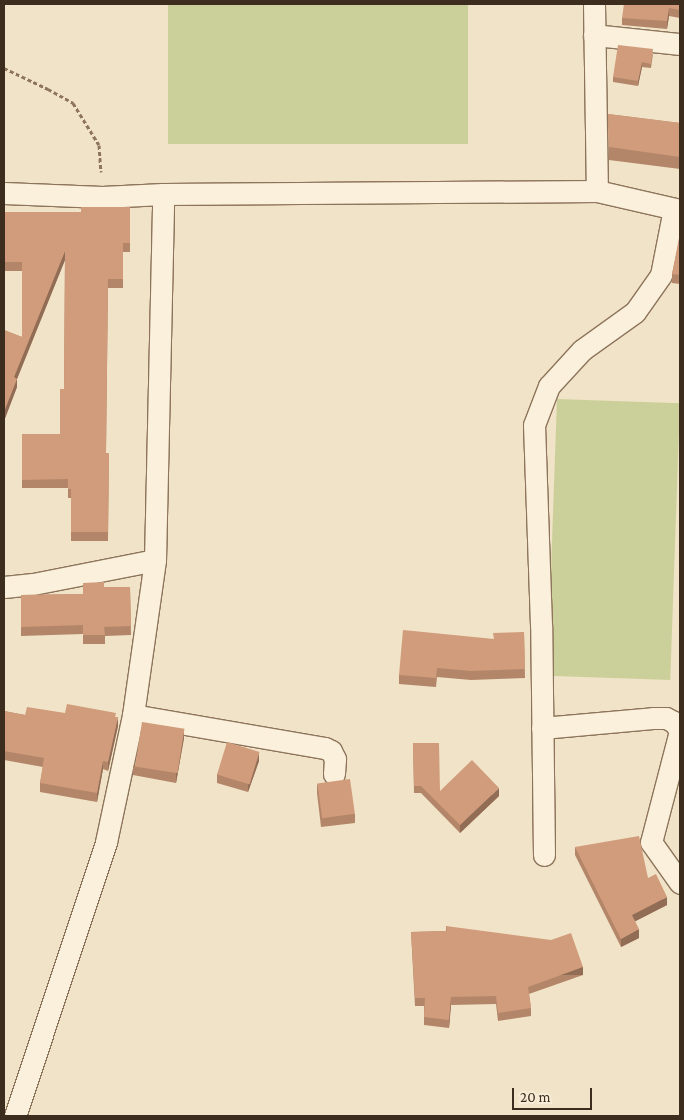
<!DOCTYPE html>
<style>
body{margin:0}
#map{position:relative;width:684px;height:1120px;overflow:hidden;background:#f1e3c7;font-family:"Crimson Pro",serif}
div>[style]{position:absolute}
[style*='--x']{left:calc(var(--x)*1px);top:calc(var(--y)*1px);width:calc(var(--w)*1px);rotate:calc(var(--a)*1deg)}
.green>*{inset:0;background:#cbd09a;transform-origin:0 0}
.path>*{height:3px;margin-top:-1.5px;transform-origin:0;background:repeating-linear-gradient(90deg,#8d745b 0 4px,transparent 0 6.5px)}
.roads{filter:drop-shadow(1px 0 #8d745b) drop-shadow(-1px 0 #8d745b) drop-shadow(0 1px #8d745b) drop-shadow(0 -1px #8d745b)}
.minor>*{height:21px;margin:-10.5px;padding:0 10.5px;transform-origin:10.5px;border-radius:10.5px;background:#faf0db}
.wall>*{inset:0;background:#b3866a}
.shaded-wall>*{inset:0;background:#926d56;transform-origin:0 0}
.building>*{inset:0;background:#d09c7b;transform-origin:0 0}
span{translate:-50% -50%;white-space:nowrap;text-align:center;line-height:1.15;-webkit-text-stroke:4.5px #f7edd7;paint-order:stroke}
.frame{position:absolute;inset:0;border:5px solid #3d2d1f;pointer-events:none}
.scale{position:absolute;left:512px;top:1088px;width:80px;height:22px;box-sizing:border-box;border:2px solid #3d2d1f;border-top:0;padding-left:6px;font-size:15px;line-height:18px;white-space:nowrap;color:#3d2d1f;-webkit-text-stroke:4px #f7edd7;paint-order:stroke}
</style>
<div id="map">
<div class="green">
<div style="left:168px;top:4px;width:300px;height:140px"></div>
<div style="left:557px;top:399px;width:123px;height:277px;rotate:2deg"></div>
</div>
<div class="path">
<div style="--x:4;--y:68;--w:49;--a:25.5"></div>
<div style="--x:48;--y:89;--w:29;--a:29"></div>
<div style="--x:73;--y:103;--w:49;--a:58.2"></div>
<div style="--x:99;--y:145;--w:27;--a:86"></div>
</div>
<div class="roads">
<div class="minor">
<div style="--x:594;--y:4;--w:187;--a:89.1"></div>
<div style="--x:594;--y:35;--w:86;--a:6"></div>
<div style="--x:4;--y:193;--w:98;--a:2.3"></div>
<div style="--x:102;--y:197;--w:61;--a:-2.8"></div>
<div style="--x:163;--y:194;--w:434;--a:-0.4"></div>
<div style="--x:597;--y:191;--w:85;--a:12.9"></div>
<div style="--x:4;--y:587;--w:29;--a:-6"></div>
<div style="--x:33;--y:584;--w:124;--a:-11.1"></div>
<div style="--x:133;--y:715;--w:195;--a:9.8"></div>
<div style="--x:325;--y:748;--w:7;--a:27"></div>
<div style="--x:331;--y:751;--w:9;--a:63"></div>
<div style="--x:335;--y:759;--w:15;--a:94"></div>
<div style="--x:542;--y:728;--w:111;--a:-5.1"></div>
<div style="--x:653;--y:718;--w:13;--a:0"></div>
<div style="--x:666;--y:718;--w:9;--a:27"></div>
<div style="--x:674;--y:722;--w:11;--a:56"></div>
<div style="--x:680;--y:731;--w:115;--a:104.6"></div>
<div style="--x:651;--y:842;--w:50;--a:54.7"></div>
<div style="--x:544;--y:855;--w:230;--a:-90.7"></div>
<div style="--x:541;--y:625;--w:200;--a:-92"></div>
<div style="--x:534;--y:425;--w:42;--a:-69"></div>
<div style="--x:549;--y:386;--w:49;--a:-47.5"></div>
<div style="--x:582;--y:350;--w:65;--a:-35.6"></div>
<div style="--x:635;--y:312;--w:45;--a:-54.9"></div>
<div style="--x:661;--y:275;--w:67;--a:-78.9"></div>
<div style="--x:15;--y:1116;--w:289;--a:-71.6"></div>
<div style="--x:106;--y:842;--w:130;--a:-78"></div>
<div style="--x:133;--y:715;--w:157;--a:-81.9"></div>
<div style="--x:155;--y:560;--w:366;--a:-88.7"></div>
</div>
</div>
<div class="wall">
<div style="clip-path:polygon(680px 4px,680px 18px,669px 16px,667px 29px,622px 25px,622px 18px)"></div>
<div style="clip-path:polygon(653px 54px,651px 68px,642px 67px,638px 86px,613px 82px,613px 77px)"></div>
<div style="clip-path:polygon(608px 114px,680px 123px,680px 169px,609px 160px)"></div>
<div style="clip-path:polygon(130px 207px,130px 252px,123px 252px,123px 288px,108px 288px,106px 453px,109px 453px,108px 541px,71px 541px,71px 498px,68px 498px,68px 488px,22px 488px,22px 434px,60px 434px,64px 389px,65px 260px,17px 379px,17px 387px,4px 421px,4px 330px,22px 337px,22px 271px,4px 271px,4px 212px,81px 212px)"></div>
<div style="clip-path:polygon(680px 238px,680px 284px,672px 283px,672px 274px)"></div>
<div style="clip-path:polygon(104px 587px,130px 587px,131px 635px,105px 636px,105px 644px,83px 644px,83px 634px,21px 636px,21px 595px,83px 594px)"></div>
<div style="clip-path:polygon(524px 632px,525px 678px,471px 680px,437px 677px,436px 687px,399px 684px,399px 675px,493px 639px)"></div>
<div style="clip-path:polygon(4px 711px,25px 715px,65px 713px,116px 717px,118px 726px,108px 771px,103px 769px,97px 802px,40px 792px,40px 783px,43px 767px,4px 760px)"></div>
<div style="clip-path:polygon(184px 738px,176px 783px,133px 775px,133px 766px)"></div>
<div style="clip-path:polygon(413px 743px,440px 791px,499px 796px,460px 833px,421px 793px,414px 793px)"></div>
<div style="clip-path:polygon(259px 761px,248px 792px,217px 783px,217px 774px)"></div>
<div style="clip-path:polygon(317px 784px,355px 814px,355px 823px,321px 827px,317px 793px)"></div>
<div style="clip-path:polygon(575px 847px,648px 878px,667px 905px,635px 921px,639px 938px,621px 947px,575px 855px)"></div>
<div style="clip-path:polygon(446px 926px,583px 975px,529px 994px,531px 1008px,531px 1016px,498px 1021px,496px 1004px,451px 1005px,449px 1028px,424px 1025px,424px 1006px,415px 1006px,411px 932px,446px 931px)"></div>
</div>
<div class="shaded-wall">
<div style="clip-path:polygon(669px 8px,669px 16px,667px 29px,667px 21px)"></div>
<div style="clip-path:polygon(642px 62px,642px 67px,638px 86px,638px 81px)"></div>
<div style="clip-path:polygon(65px 251px,65px 260px,17px 379px,17px 387px,4px 421px,4px 412px,14px 377px)"></div>
<div style="clip-path:polygon(118px 717px,118px 726px,108px 771px,108px 762px)"></div>
<div style="clip-path:polygon(184px 729px,184px 738px,176px 783px,176px 774px)"></div>
<div style="clip-path:polygon(259px 752px,259px 761px,248px 792px,248px 784px)"></div>
<div style="clip-path:polygon(103px 761px,103px 769px,97px 802px,97px 793px)"></div>
<div style="clip-path:polygon(499px 788px,499px 796px,460px 833px,460px 825px)"></div>
<div style="clip-path:polygon(667px 897px,667px 905px,632px 923px,632px 915px)"></div>
<div style="clip-path:polygon(639px 929px,639px 938px,621px 947px,621px 939px)"></div>
<div style="left:583px;top:967px;width:8px;height:59px;rotate:90deg"></div>
<div style="clip-path:polygon(451px 997px,451px 1005px,449px 1028px,449px 1020px)"></div>
</div>
<div class="building">
<div style="clip-path:polygon(624px 4px,680px 4px,680px 10px,669px 8px,667px 21px,622px 18px)"></div>
<div style="clip-path:polygon(618px 45px,653px 49px,651px 64px,642px 62px,638px 81px,613px 77px)"></div>
<div style="clip-path:polygon(608px 114px,680px 123px,680px 157px,609px 147px)"></div>
<div style="clip-path:polygon(81px 207px,130px 207px,130px 243px,123px 243px,123px 279px,108px 279px,106px 453px,109px 453px,108px 532px,71px 532px,71px 489px,68px 489px,68px 479px,22px 480px,22px 434px,60px 434px,60px 389px,64px 389px,65px 251px,14px 377px,17px 379px,4px 412px,4px 330px,22px 337px,22px 262px,4px 262px,4px 212px,81px 212px)"></div>
<div style="clip-path:polygon(679px 238px,680px 238px,680px 275px,672px 274px)"></div>
<div style="clip-path:polygon(104px 582px,104px 587px,130px 587px,131px 626px,104px 627px,105px 635px,83px 635px,83px 625px,21px 627px,21px 595px,83px 594px,83px 583px)"></div>
<div style="clip-path:polygon(403px 630px,494px 639px,493px 633px,524px 632px,525px 669px,471px 671px,437px 668px,436px 678px,399px 675px)"></div>
<div style="clip-path:polygon(67px 704px,116px 713px,115px 717px,118px 717px,108px 762px,103px 761px,97px 793px,40px 783px,44px 758px,4px 751px,4px 711px,25px 715px,27px 707px,65px 713px)"></div>
<div style="left:142px;top:722px;width:43px;height:45px;rotate:9deg"></div>
<div style="left:227px;top:742px;width:34px;height:34px;rotate:17deg"></div>
<div style="clip-path:polygon(413px 743px,439px 743px,440px 791px,472px 760px,499px 788px,460px 825px,421px 786px,414px 786px)"></div>
<div style="left:350px;top:779px;width:35px;height:33px;rotate:82deg"></div>
<div style="clip-path:polygon(639px 836px,648px 878px,656px 874px,667px 897px,632px 915px,639px 929px,621px 939px,575px 847px)"></div>
<div style="clip-path:polygon(446px 926px,551px 940px,571px 933px,583px 967px,528px 987px,531px 1008px,498px 1013px,496px 996px,451px 997px,449px 1020px,424px 1017px,425px 998px,415px 998px,411px 932px,447px 931px)"></div>
</div>
<div class="frame"></div>
<div class="scale">20 m</div>
</div>
